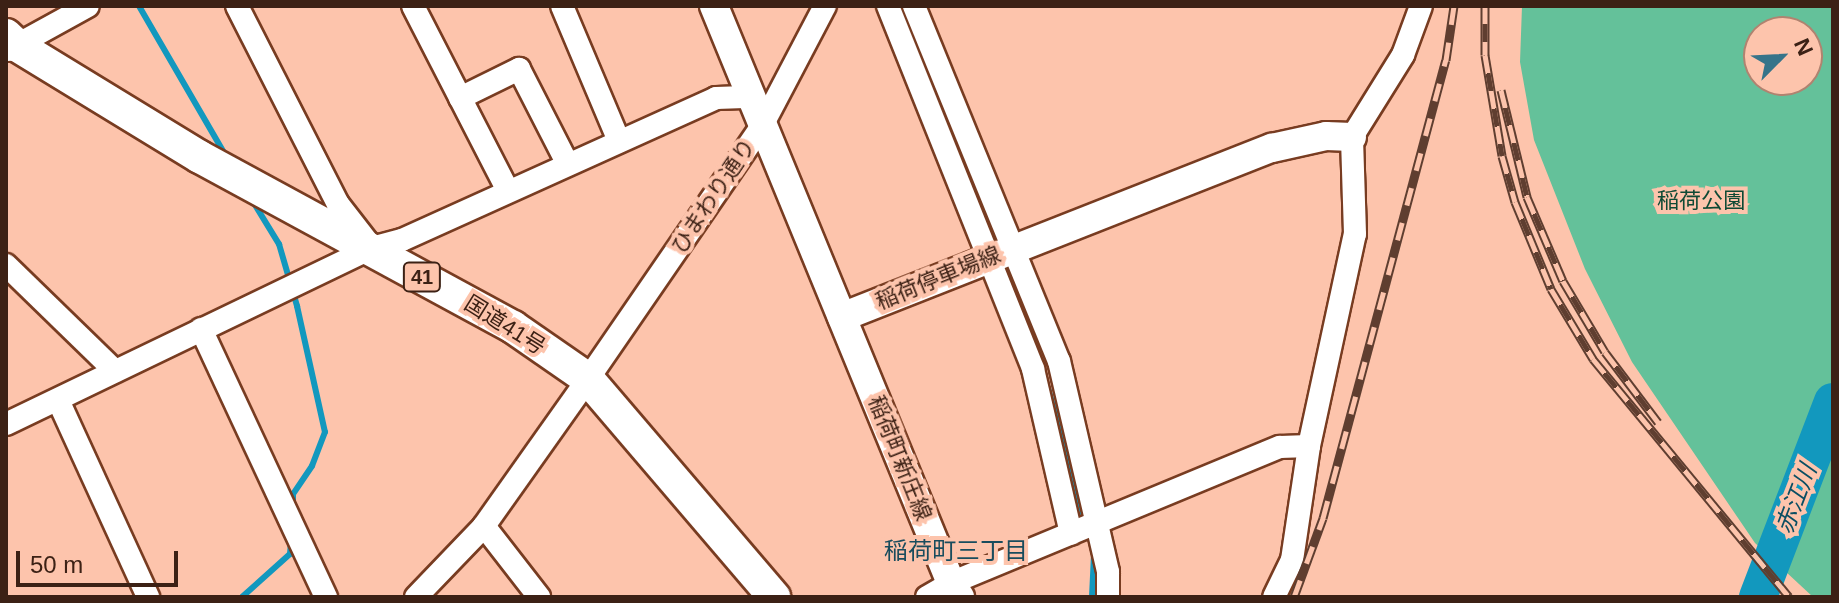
<!DOCTYPE html>
<meta charset="utf-8">
<style>
body{margin:0}
#map{position:relative;width:1839px;height:603px;overflow:hidden;background:#fdc4ac;font-family:Helvetica,"Noto Sans JP",sans-serif}
div>[style]{position:absolute}
[style*='--x']{left:calc(var(--x)*1px);top:calc(var(--y)*1px);width:calc(var(--w)*1px);rotate:calc(var(--a)*1deg)}
.green>*{inset:0;background:#64c19a}
.stream>*{height:6px;margin:-3px;padding:0 3px;transform-origin:3px;border-radius:3px;background:#1298be}
.river>*{height:38px;margin:-19px;padding:0 19px;transform-origin:19px;border-radius:19px;background:#1298be}
.roads{filter:drop-shadow(2px 0 #783c21) drop-shadow(-2px 0 #783c21) drop-shadow(0 2px #783c21) drop-shadow(0 -2px #783c21)}
.minor>*{height:22px;margin:-11px;padding:0 11px;transform-origin:11px;border-radius:11px;background:#fff}
.major>*{height:28px;margin:-14px;padding:0 14px;transform-origin:14px;border-radius:14px;background:#fff}
.highway>*{height:32px;margin:-16px;padding:0 16px;transform-origin:16px;border-radius:16px;background:#fff}
.rail>*{height:9px;margin-top:-4.5px;transform-origin:0;background:repeating-linear-gradient(90deg,#fdc4ac 0 18px,#5f3e30 0 36px);box-sizing:border-box;border-block:2px solid #5f3e30}
span{translate:-50% -50%;white-space:nowrap;text-align:center;line-height:1.15;-webkit-text-stroke:8px #fdc4ac;paint-order:stroke}
.shield-label span{padding:2px 6px;background:#fdc4ac;border:2px solid;border-radius:6px;-webkit-text-stroke-width:0}
.shield-label{font-size:20px;color:#3c2115;font-weight:700}
.street-label{font-size:22px;color:#3c2115}
.park-label{font-size:22px;color:#0e4934}
.water-label{font-size:24px;color:#0b4e63;font-style:italic}
.neighbourhood-label{font-size:24px;color:#194c5d}
.frame{position:absolute;inset:0;border:8px solid #3c2115;pointer-events:none}
.north{position:absolute;left:1743px;top:16px;width:80px;height:80px;box-sizing:border-box;background:#fdc4ac;border:2px solid #b08370;border-radius:50%;rotate:66deg;font-size:22px;font-weight:700;line-height:32px;text-align:center;color:#3c2115}
.north::after{content:'';display:block;margin:auto;width:28px;height:36px;background:#36748a;clip-path:polygon(50% 0,100% 100%,50% 72%,0 100%)}
.scale{position:absolute;left:16px;top:551px;width:162px;height:36px;box-sizing:border-box;border:4px solid #3c2115;border-top:0;padding-left:10px;font-size:24px;line-height:28px;white-space:nowrap;color:#3c2115;-webkit-text-stroke:6px #fdc4ac;paint-order:stroke}
</style>
<div id="map">
<div class="green">
<div style="clip-path:polygon(evenodd,1522px 6px,1833px 6px,1833px 597px,1813px 597px,1755px 543px,1632px 362px,1585px 269px,1534px 140px,1520px 62px,1522px 6px,1759px 32px,1807px 32px,1807px 80px,1759px 80px,1759px 32px)"></div>
</div>
<div class="stream">
<div style="--x:139;--y:6;--w:173;--a:59.9"></div>
<div style="--x:972;--y:187;--w:64;--a:67"></div>
<div style="--x:252;--y:200;--w:52;--a:58.5"></div>
<div style="--x:279;--y:244;--w:65;--a:73.8"></div>
<div style="--x:297;--y:306;--w:129;--a:77.5"></div>
<div style="--x:325;--y:432;--w:36;--a:111"></div>
<div style="--x:312;--y:466;--w:34;--a:124"></div>
<div style="--x:293;--y:494;--w:14;--a:90"></div>
<div style="--x:1003;--y:260;--w:41;--a:70.3"></div>
<div style="--x:1048;--y:388;--w:141;--a:74.4"></div>
<div style="--x:242;--y:597;--w:64;--a:-41.9"></div>
<div style="--x:290;--y:554;--w:11;--a:-85"></div>
<div style="--x:1092;--y:597;--w:43;--a:-87.3"></div>
</div>
<div class="river">
<div style="--x:1758;--y:597;--w:209;--a:-69"></div>
</div>
<div class="roads">
<div class="minor">
<div style="--x:237;--y:6;--w:222;--a:63"></div>
<div style="--x:338;--y:204;--w:51;--a:52.2"></div>
<div style="--x:413;--y:6;--w:208;--a:62.8"></div>
<div style="--x:562;--y:6;--w:147;--a:67.1"></div>
<div style="--x:888;--y:6;--w:391;--a:68.2"></div>
<div style="--x:1033;--y:369;--w:169;--a:77"></div>
<div style="--x:914;--y:6;--w:383;--a:67.8"></div>
<div style="--x:1059;--y:361;--w:217;--a:76.9"></div>
<div style="--x:1108;--y:572;--w:25;--a:90"></div>
<div style="--x:8;--y:50;--w:91;--a:-28.8"></div>
<div style="--x:460;--y:98;--w:66;--a:-26.2"></div>
<div style="--x:519;--y:69;--w:106;--a:62.9"></div>
<div style="--x:6;--y:265;--w:152;--a:44.2"></div>
<div style="--x:201;--y:329;--w:296;--a:65"></div>
<div style="--x:58;--y:400;--w:217;--a:65.4"></div>
<div style="--x:6;--y:424;--w:406;--a:-25.7"></div>
<div style="--x:372;--y:248;--w:31;--a:-15"></div>
<div style="--x:402;--y:240;--w:345;--a:-24.3"></div>
<div style="--x:716;--y:98;--w:36;--a:-2"></div>
<div style="--x:484;--y:526;--w:90;--a:52.2"></div>
<div style="--x:416;--y:597;--w:98;--a:-46.2"></div>
<div style="--x:484;--y:526;--w:180;--a:-54.7"></div>
<div style="--x:588;--y:379;--w:309;--a:-55.5"></div>
<div style="--x:763;--y:124;--w:133;--a:-62.3"></div>
<div style="--x:927;--y:597;--w:28;--a:-30"></div>
<div style="--x:951;--y:583;--w:356;--a:-22.5"></div>
<div style="--x:1280;--y:447;--w:29;--a:-2"></div>
<div style="--x:1274;--y:597;--w:41;--a:-64.1"></div>
<div style="--x:1292;--y:560;--w:115;--a:-81.5"></div>
<div style="--x:1309;--y:446;--w:217;--a:-77.8"></div>
<div style="--x:1355;--y:234;--w:97;--a:-91.8"></div>
<div style="--x:1352;--y:137;--w:97;--a:-58.1"></div>
<div style="--x:1403;--y:55;--w:52;--a:-69.8"></div>
</div>
<div class="major">
<div style="--x:714;--y:6;--w:624;--a:67.67"></div>
<div style="--x:951;--y:583;--w:17;--a:57"></div>
<div style="--x:842;--y:317;--w:462;--a:-21.5"></div>
<div style="--x:1272;--y:148;--w:55;--a:-12.5"></div>
<div style="--x:1326;--y:136;--w:26;--a:2"></div>
</div>
<div class="highway">
<div style="--x:6;--y:35;--w:16;--a:43"></div>
<div style="--x:18;--y:46;--w:213;--a:31.4"></div>
<div style="--x:200;--y:157;--w:356;--a:28.5"></div>
<div style="--x:513;--y:327;--w:91;--a:34.7"></div>
<div style="--x:588;--y:379;--w:287;--a:49.5"></div>
</div>
</div>
<div class="rail">
<div style="--x:1485;--y:6;--w:49;--a:90"></div>
<div style="--x:1485;--y:55;--w:102;--a:80.4"></div>
<div style="--x:1502;--y:156;--w:48;--a:74.2"></div>
<div style="--x:1515;--y:202;--w:94;--a:67.5"></div>
<div style="--x:1551;--y:289;--w:82;--a:59"></div>
<div style="--x:1593;--y:359;--w:308;--a:50.5"></div>
<div style="--x:1501;--y:90;--w:110;--a:76.3"></div>
<div style="--x:1527;--y:197;--w:91;--a:66.8"></div>
<div style="--x:1563;--y:281;--w:82;--a:59.4"></div>
<div style="--x:1605;--y:352;--w:88;--a:52.9"></div>
<div style="--x:1294;--y:597;--w:84;--a:-69.8"></div>
<div style="--x:1323;--y:518;--w:474;--a:-75"></div>
<div style="--x:1446;--y:60;--w:55;--a:-81.6"></div>
</div>
<div class="shield-label">
<span style="left:422px;top:277px">41</span>
</div>
<div class="street-label">
<span style="left:713px;top:196px;rotate:-56deg">ひまわり通り</span>
<span style="left:938px;top:278px;rotate:-22deg">稲荷停車場線</span>
<span style="left:505px;top:325px;rotate:32deg">国道41号</span>
<span style="left:900px;top:458px;rotate:68deg">稲荷町新庄線</span>
</div>
<div class="park-label">
<span style="left:1701px;top:201px">稲荷公園</span>
</div>
<div class="water-label">
<span style="left:1796px;top:499px;rotate:-69deg">赤江川</span>
</div>
<div class="neighbourhood-label">
<span style="left:956px;top:551px">稲荷町三丁目</span>
</div>
<div class="frame"></div>
<div class="north">N</div>
<div class="scale">50 m</div>
</div>
